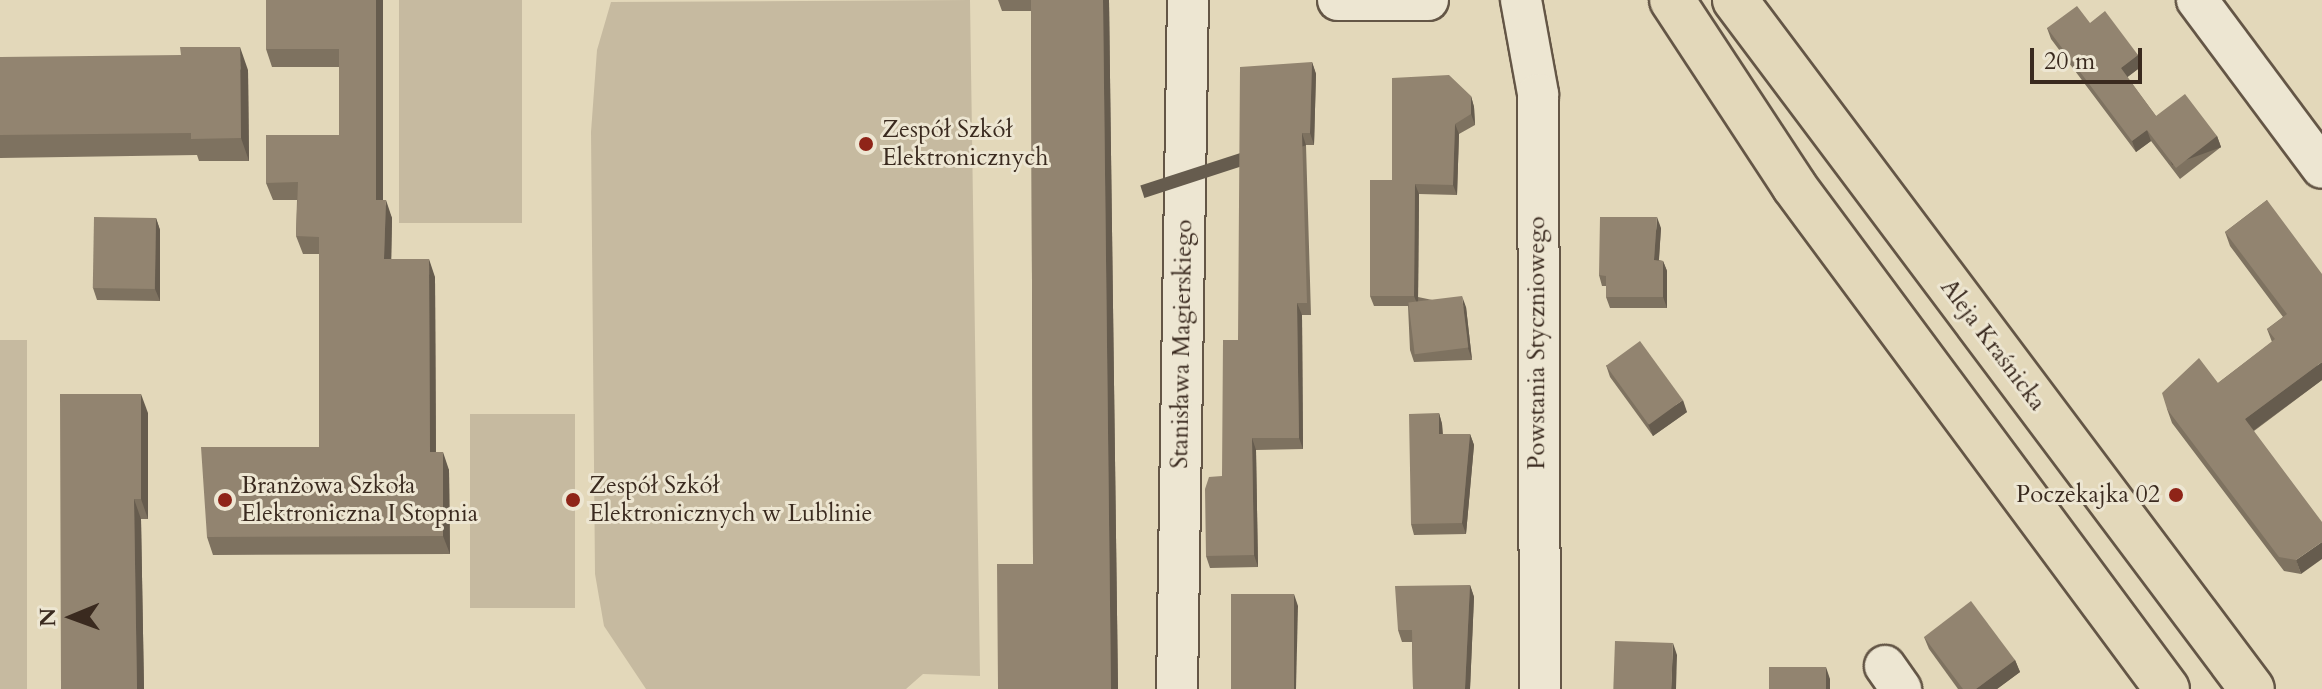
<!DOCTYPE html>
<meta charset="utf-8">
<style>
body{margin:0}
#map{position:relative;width:2322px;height:689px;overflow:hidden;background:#e3d8ba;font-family:Cardo,serif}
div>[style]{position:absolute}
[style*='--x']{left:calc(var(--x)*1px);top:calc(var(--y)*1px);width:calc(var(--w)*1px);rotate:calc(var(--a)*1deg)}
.green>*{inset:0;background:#c6baa0;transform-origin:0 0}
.roads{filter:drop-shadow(2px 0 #645646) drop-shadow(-2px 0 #645646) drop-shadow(0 2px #645646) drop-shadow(0 -2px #645646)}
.minor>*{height:40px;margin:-20px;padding:0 20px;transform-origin:20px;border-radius:20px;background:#ede6d2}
.major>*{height:44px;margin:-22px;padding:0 22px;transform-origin:22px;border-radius:22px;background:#e3d8ba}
.wall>*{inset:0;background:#7e7260}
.shaded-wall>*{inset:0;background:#665c4e;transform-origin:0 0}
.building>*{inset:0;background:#928470;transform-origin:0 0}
.dots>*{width:22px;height:22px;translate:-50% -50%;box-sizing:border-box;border:4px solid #ede6d2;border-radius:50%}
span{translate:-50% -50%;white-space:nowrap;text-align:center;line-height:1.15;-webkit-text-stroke:6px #ede6d2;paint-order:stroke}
.poi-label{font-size:24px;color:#3a2a1f}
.left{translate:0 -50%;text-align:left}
.right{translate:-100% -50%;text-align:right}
.street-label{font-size:24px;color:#3a2a1f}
.north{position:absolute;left:32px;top:577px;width:80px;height:80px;-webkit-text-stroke:6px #ede6d2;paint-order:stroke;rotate:269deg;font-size:22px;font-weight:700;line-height:32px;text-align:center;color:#3a2a1f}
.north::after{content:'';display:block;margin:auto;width:28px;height:36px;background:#3a2a1f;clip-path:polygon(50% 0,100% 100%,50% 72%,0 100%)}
.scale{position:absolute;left:2030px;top:48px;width:112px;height:36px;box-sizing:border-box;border:4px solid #3a2a1f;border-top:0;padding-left:10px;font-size:24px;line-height:28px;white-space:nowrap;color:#3a2a1f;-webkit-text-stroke:6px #ede6d2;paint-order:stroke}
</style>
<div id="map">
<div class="green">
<div style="left:399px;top:0;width:123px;height:223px"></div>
<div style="clip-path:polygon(970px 0,980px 676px,923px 674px,906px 689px,646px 689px,604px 626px,595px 574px,591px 132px,597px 50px,611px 2px)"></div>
<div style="left:0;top:340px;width:27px;height:349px"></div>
<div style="left:470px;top:414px;width:105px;height:194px"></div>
</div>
<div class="roads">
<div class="minor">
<div style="--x:1338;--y:0;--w:90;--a:0"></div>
<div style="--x:1521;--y:0;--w:96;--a:79.7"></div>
<div style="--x:1538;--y:94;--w:595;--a:89.81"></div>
<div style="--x:2197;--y:0;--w:209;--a:53.3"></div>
<div style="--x:1885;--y:666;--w:28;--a:55"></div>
<div style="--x:1177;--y:689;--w:689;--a:-89.09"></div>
</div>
<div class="major">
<div style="--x:1672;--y:0;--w:222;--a:56.7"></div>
<div style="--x:1794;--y:186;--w:626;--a:53.44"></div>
<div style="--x:1735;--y:0;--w:861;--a:53.12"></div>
</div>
</div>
<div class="wall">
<div style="clip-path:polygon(266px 0,383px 0,383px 200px,392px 218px,391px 259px,435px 277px,436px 452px,449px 470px,450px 554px,213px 555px,207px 537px,319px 447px,319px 254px,303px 254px,296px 236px,297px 200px,273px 200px,266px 183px,339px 135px,339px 67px,272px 67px,266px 49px)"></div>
<div style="clip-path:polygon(998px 0,1109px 0,1118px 689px,998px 689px,1033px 564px,1031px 11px,1002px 11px)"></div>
<div style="clip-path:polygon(2090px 23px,2138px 55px,2142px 66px,2127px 77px,2156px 116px,2217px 136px,2221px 147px,2180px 179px,2151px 141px,2136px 152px,2051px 39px,2047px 28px)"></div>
<div style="clip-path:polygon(0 57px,248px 70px,249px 161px,199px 161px,197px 155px,0 158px)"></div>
<div style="clip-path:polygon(1312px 62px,1316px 74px,1314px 145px,1306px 145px,1311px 315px,1302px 315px,1303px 449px,1256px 450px,1258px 567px,1210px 568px,1206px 556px,1222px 476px,1238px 340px)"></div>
<div style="clip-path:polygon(1471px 96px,1474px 107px,1475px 125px,1459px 134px,1457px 195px,1419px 194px,1418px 297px,1466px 307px,1472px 360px,1414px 362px,1410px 350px,1408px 306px,1374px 306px,1370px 296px,1392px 180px)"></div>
<div style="clip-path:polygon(2267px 200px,2322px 380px,2254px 431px,2301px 574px,2284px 571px,2172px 423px,2167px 409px,2218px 383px,2272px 342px,2267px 329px,2283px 317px,2230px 246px,2225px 232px)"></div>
<div style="clip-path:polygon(156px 218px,160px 230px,160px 301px,97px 300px,93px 288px)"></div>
<div style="clip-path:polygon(1661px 228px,1659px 260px,1663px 261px,1667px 271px,1667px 308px,1610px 308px,1606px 297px,1606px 286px,1602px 286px,1599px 275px)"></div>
<div style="clip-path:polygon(1606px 365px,1687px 412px,1653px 436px,1610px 377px)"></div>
<div style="clip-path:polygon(148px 413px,148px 519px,141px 519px,144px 689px,61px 689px)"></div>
<div style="clip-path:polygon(1439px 413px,1442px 424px,1443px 434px,1470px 434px,1474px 445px,1466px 534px,1414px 535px,1411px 524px)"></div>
<div style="clip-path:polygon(1470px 585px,1474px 597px,1470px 689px,1413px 689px,1412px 642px,1402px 642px,1398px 630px)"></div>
<div style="clip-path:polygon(1924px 637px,2015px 660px,2020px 672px,1997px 689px,1958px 689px,1929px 649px)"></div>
</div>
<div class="shaded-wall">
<div style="left:376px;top:0;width:7px;height:200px"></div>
<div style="clip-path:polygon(1103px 0,1109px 0,1118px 689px,1111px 689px)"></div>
<div style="clip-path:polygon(240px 47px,248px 70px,249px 161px,241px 138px)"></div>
<div style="clip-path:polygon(2138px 55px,2142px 66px,2125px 79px,2121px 68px)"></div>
<div style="clip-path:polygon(1312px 62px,1316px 74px,1314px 145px,1310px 133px)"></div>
<div style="clip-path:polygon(1471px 96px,1474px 107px,1475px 125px,1471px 114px)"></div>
<div style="clip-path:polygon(1455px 124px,1459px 134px,1457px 195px,1453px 185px)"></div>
<div style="clip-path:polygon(2147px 130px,2151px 141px,2136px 152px,2132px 141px)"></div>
<div style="left:1302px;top:133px;width:13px;height:170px;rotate:72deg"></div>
<div style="left:2217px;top:136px;width:12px;height:52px;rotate:70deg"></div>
<div style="clip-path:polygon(1415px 184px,1419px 194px,1418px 306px,1414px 296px)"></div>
<div style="clip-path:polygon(386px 200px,392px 218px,391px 277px,384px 259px)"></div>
<div style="clip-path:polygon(1657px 217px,1661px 228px,1658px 271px,1654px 260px)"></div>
<div style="clip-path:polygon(156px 218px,160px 230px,160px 301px,155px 289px)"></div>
<div style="clip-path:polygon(429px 259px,435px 277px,436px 470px,430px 452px)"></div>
<div style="clip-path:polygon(1663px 261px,1667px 271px,1667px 308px,1663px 297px)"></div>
<div style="clip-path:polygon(1462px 296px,1466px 307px,1472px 360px,1468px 348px)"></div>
<div style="clip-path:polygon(1297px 303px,1302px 315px,1303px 449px,1299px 438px)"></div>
<div style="clip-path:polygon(2322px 362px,2322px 380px,2250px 433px,2245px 419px)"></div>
<div style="clip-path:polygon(141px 394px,148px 413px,148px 519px,141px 499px)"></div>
<div style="clip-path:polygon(1683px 400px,1687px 412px,1653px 436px,1648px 424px)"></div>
<div style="clip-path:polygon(1439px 413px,1442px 424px,1443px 445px,1439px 434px)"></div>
<div style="clip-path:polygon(1470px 434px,1474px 445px,1466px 534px,1462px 523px)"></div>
<div style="clip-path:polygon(1252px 438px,1256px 450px,1258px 567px,1254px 555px)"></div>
<div style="clip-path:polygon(443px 452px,449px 470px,450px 554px,443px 536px)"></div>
<div style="clip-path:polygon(134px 499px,141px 519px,144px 689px,137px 689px)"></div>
<div style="clip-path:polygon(2322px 542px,2322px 559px,2301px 574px,2296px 560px)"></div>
<div style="clip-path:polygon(1470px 585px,1474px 597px,1470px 689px,1465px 689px)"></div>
<div style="clip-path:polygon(1294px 594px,1298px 606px,1296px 689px,1292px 689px)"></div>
<div style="clip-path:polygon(1673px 643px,1677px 655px,1676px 689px,1671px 689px)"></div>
<div style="clip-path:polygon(2015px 660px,2020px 672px,1997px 689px,1976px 689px)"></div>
<div style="clip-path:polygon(1826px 667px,1830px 679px,1830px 689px,1825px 689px)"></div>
</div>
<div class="building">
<div style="clip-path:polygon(266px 0,376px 0,376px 200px,386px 200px,384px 259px,429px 259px,430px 452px,443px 452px,443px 536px,207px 537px,201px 447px,319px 447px,319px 237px,296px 236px,298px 182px,266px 183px,266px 135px,339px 135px,339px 49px,266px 49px)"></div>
<div style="clip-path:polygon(1031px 0,1103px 0,1111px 689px,998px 689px,997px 564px,1033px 564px)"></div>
<div style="clip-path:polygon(2077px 6px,2090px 23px,2105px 11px,2138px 55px,2121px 68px,2156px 116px,2185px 94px,2217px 136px,2176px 168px,2147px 130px,2132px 141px,2047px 28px)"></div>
<div style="clip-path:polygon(180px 47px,240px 47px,241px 138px,191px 139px,191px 133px,0 135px,0 57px,181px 55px)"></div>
<div style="clip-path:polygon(1312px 62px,1310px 133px,1302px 133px,1307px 303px,1297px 303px,1299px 438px,1252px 438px,1254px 555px,1206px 556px,1205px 489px,1209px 477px,1222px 476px,1223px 340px,1238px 340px,1240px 67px)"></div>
<div style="clip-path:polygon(1449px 75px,1471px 96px,1471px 114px,1455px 124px,1453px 185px,1415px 184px,1414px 296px,1370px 296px,1370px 180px,1392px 180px,1392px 78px)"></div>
<div style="clip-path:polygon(2267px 200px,2322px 274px,2322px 362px,2245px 419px,2322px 522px,2322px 542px,2296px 560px,2279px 557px,2167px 409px,2162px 393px,2199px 358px,2218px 383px,2275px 339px,2267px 329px,2287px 314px,2225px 232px)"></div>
<div style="clip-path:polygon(1600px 217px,1657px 217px,1654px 260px,1663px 261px,1663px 297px,1606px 297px,1606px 276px,1599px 275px)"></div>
<div style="left:156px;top:218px;width:71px;height:62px;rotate:91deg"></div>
<div style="left:1462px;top:296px;width:52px;height:54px;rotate:83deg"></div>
<div style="left:1640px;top:341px;width:73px;height:42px;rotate:54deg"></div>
<div style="clip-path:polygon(60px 394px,141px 394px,141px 499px,134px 499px,137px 689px,61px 689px)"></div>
<div style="clip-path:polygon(1439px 413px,1439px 434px,1470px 434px,1462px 523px,1411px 524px,1409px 414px)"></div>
<div style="clip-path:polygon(1470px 585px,1465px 689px,1413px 689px,1412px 630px,1398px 630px,1395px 586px)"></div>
<div style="left:1231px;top:594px;width:63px;height:95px"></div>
<div style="clip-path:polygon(1971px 601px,2015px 660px,1976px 689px,1963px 689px,1924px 637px)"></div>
<div style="left:1615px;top:641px;width:58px;height:48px;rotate:2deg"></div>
<div style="left:1769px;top:667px;width:57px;height:22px"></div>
</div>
<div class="dots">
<div style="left:866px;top:144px;background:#8f2418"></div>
<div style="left:2176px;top:495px;background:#8f2418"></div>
<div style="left:225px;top:500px;background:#8f2418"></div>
<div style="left:573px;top:500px;background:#8f2418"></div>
</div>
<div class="poi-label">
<span class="left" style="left:882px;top:144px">Zespół Szkół<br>Elektronicznych</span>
<span class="left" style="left:241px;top:500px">Branżowa Szkoła<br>Elektroniczna I Stopnia</span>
<span class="left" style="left:589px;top:500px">Zespół Szkół<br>Elektronicznych w Lublinie</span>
<span class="right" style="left:2160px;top:495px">Poczekajka 02</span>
</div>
<div class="street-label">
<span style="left:1537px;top:343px;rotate:-90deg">Powstania Styczniowego</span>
<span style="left:1182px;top:344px;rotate:-89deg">Stanisława Magierskiego</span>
<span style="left:1993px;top:345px;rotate:53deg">Aleja Kraśnicka</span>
</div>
<div class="north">N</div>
<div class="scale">20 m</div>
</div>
